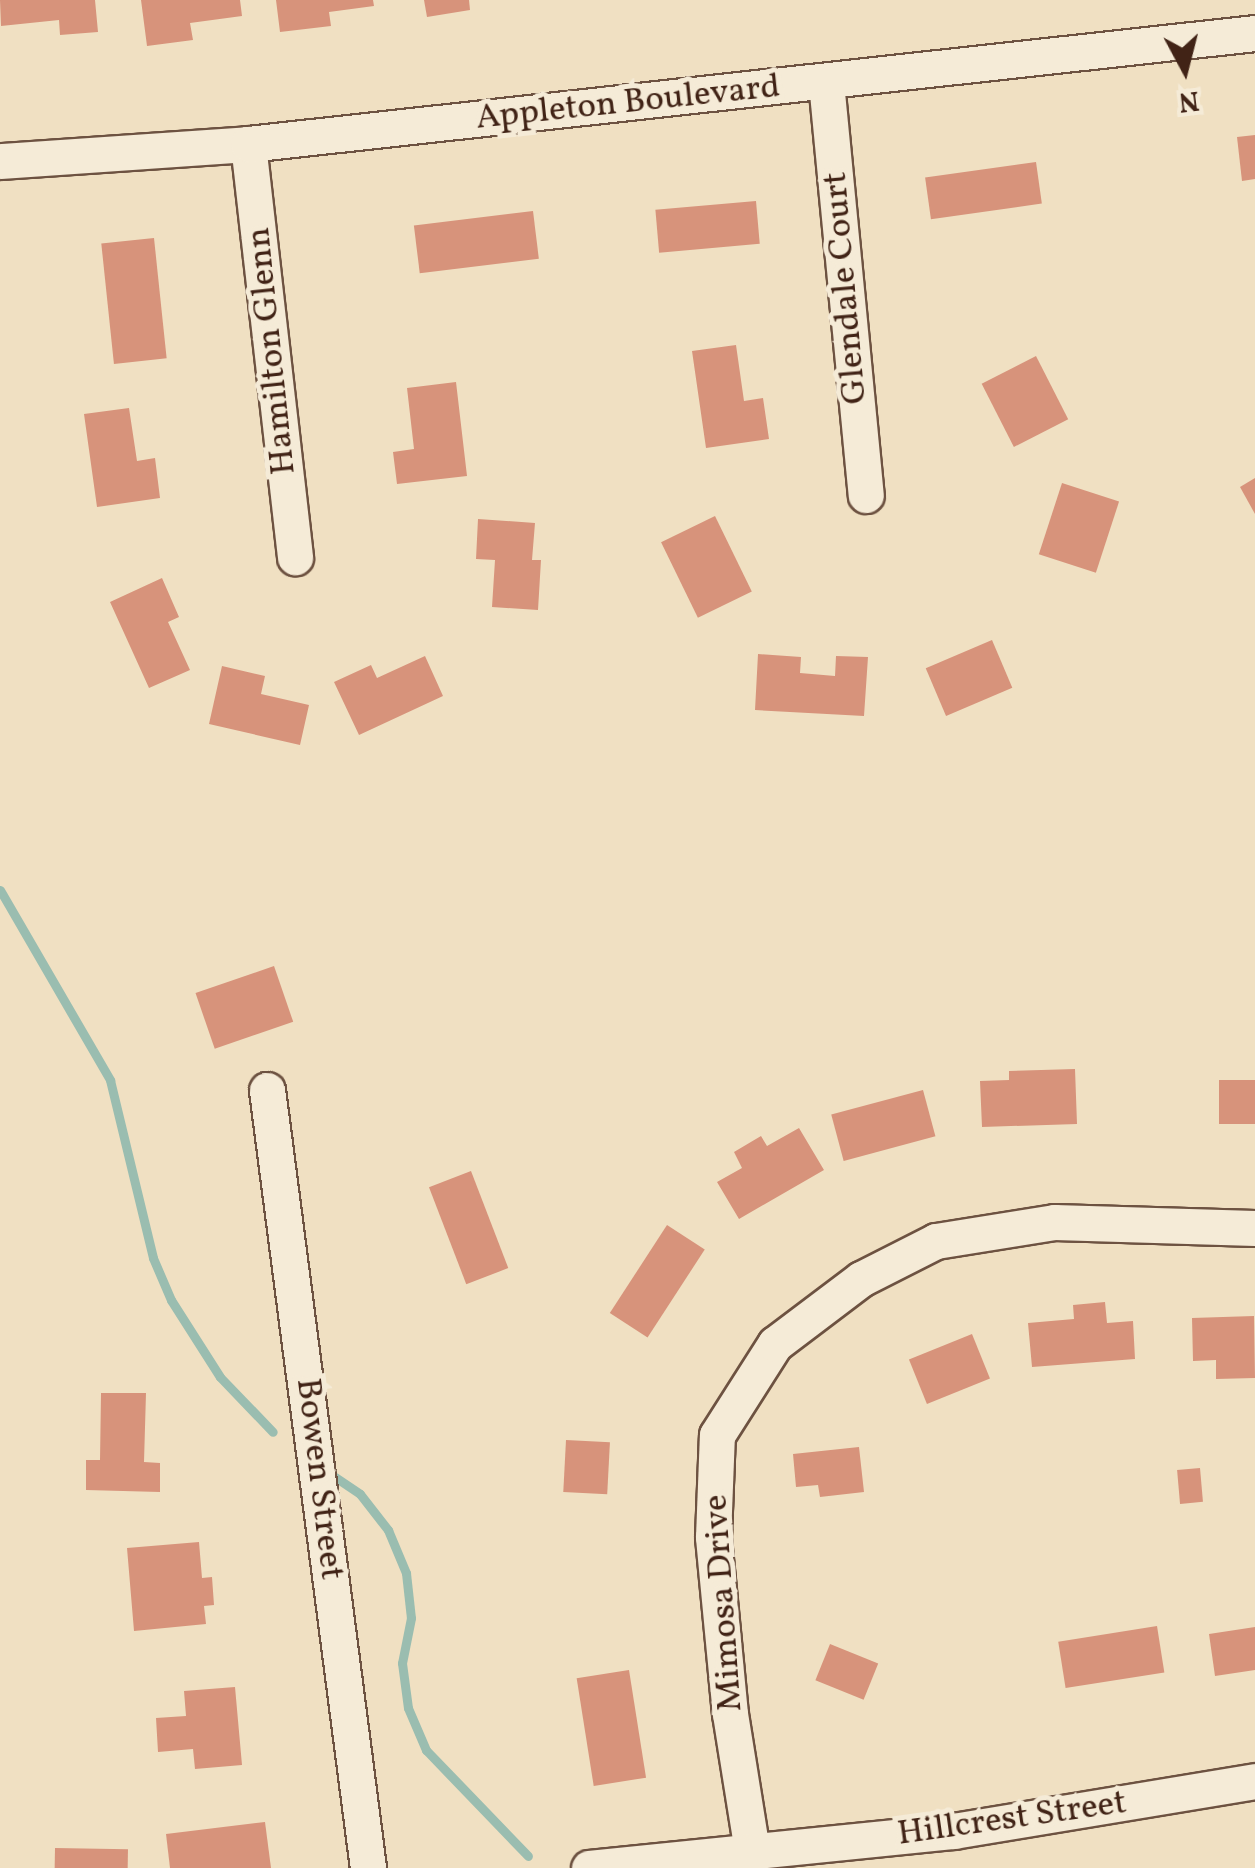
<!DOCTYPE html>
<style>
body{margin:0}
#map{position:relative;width:1255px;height:1868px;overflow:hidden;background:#f0e0c2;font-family:Vollkorn,serif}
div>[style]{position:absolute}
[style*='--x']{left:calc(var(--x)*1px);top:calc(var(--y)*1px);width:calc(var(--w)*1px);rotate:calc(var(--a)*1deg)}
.stream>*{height:9px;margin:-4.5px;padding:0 4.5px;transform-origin:4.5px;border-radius:4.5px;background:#9abdb0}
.building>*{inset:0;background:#d7937b;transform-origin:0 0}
.roads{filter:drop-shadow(2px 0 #6d5241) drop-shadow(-2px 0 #6d5241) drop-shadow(0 2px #6d5241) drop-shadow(0 -2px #6d5241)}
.minor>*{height:35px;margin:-17.5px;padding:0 17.5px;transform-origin:17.5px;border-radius:17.5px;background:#f5ebd7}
span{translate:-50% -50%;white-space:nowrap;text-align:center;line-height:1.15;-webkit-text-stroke:10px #f5ebd7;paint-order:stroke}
.street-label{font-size:35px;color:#412316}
.north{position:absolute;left:1135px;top:20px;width:100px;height:100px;-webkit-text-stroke:8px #f5ebd7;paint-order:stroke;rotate:173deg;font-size:28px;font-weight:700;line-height:40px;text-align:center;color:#412316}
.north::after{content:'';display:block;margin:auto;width:35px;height:45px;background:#412316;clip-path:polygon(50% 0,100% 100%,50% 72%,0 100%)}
</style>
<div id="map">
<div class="stream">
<div style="--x:0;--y:890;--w:220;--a:59.9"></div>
<div style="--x:110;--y:1080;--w:183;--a:76.4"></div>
<div style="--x:153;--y:1258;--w:46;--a:66.8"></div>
<div style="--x:171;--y:1300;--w:91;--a:57.5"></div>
<div style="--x:220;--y:1377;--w:76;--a:46.1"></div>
<div style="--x:335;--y:1477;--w:30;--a:34"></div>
<div style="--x:360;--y:1494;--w:46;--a:52.1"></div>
<div style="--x:388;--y:1530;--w:47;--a:67.3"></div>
<div style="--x:406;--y:1573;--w:45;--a:83.7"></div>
<div style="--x:411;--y:1618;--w:46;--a:101.3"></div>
<div style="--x:402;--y:1663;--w:45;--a:82.4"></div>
<div style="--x:408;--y:1708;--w:46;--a:66.8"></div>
<div style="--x:426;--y:1750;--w:147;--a:46.1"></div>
</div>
<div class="building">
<div style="clip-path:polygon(0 0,95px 0,98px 32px,60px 35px,59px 20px,1px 26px)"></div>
<div style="clip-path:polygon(141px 0,240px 0,242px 16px,190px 23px,193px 40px,147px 46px)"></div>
<div style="clip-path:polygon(276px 0,373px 0,374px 6px,329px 12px,331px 26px,280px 32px)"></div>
<div style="clip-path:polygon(424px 0,469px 0,470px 10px,427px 17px)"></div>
<div style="clip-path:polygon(1255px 135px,1255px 179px,1242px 181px,1237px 137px)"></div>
<div style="left:1036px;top:162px;width:42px;height:112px;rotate:82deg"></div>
<div style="left:756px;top:201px;width:43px;height:101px;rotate:85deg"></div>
<div style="left:533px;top:211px;width:48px;height:120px;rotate:83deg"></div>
<div style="left:154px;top:238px;width:121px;height:53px;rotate:84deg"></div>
<div style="clip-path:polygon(736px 345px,744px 401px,763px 398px,769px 439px,706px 448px,692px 351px)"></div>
<div style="left:1036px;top:356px;width:71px;height:61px;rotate:63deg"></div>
<div style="clip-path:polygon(456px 382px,467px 476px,397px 484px,393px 452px,414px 449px,407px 388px)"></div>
<div style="clip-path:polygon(129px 408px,137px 461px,155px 458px,160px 498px,97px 507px,84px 414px)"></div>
<div style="clip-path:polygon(1255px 478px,1255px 514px,1240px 487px)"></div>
<div style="left:1062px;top:483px;width:60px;height:75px;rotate:18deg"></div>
<div style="left:715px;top:516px;width:84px;height:60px;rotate:64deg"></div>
<div style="clip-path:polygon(478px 519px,535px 523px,532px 560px,541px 560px,538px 610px,492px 607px,495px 560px,476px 559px)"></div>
<div style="clip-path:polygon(162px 578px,179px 617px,168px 622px,190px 670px,149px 688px,110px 602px)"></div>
<div style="left:992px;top:640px;width:52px;height:72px;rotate:67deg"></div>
<div style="clip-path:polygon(758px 654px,801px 657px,800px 673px,835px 676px,836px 656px,868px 657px,864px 716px,755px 710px)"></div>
<div style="clip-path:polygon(425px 656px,443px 696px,359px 735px,334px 682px,371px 665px,377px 678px)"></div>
<div style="clip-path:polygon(222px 666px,265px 676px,261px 694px,309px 705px,300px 745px,209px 724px)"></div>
<div style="left:274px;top:966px;width:59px;height:83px;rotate:71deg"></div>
<div style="clip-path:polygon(1075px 1069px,1077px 1124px,982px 1127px,980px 1081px,1009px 1080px,1009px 1071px)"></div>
<div style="left:1255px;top:1080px;width:44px;height:36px;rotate:90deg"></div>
<div style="left:923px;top:1090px;width:48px;height:95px;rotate:75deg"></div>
<div style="clip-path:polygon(799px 1128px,824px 1170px,739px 1219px,717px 1182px,742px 1168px,734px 1152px,761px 1136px,767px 1146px)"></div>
<div style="left:471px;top:1171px;width:104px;height:45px;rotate:69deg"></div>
<div style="left:667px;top:1225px;width:45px;height:105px;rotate:33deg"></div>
<div style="clip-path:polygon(1105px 1302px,1107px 1323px,1133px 1321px,1135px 1359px,1032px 1367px,1028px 1323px,1074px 1319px,1073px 1305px)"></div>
<div style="clip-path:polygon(1254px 1316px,1255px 1378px,1216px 1379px,1216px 1360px,1193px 1361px,1192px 1318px)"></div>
<div style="left:972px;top:1334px;width:48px;height:68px;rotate:68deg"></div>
<div style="clip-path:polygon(101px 1393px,146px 1393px,144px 1462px,160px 1463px,160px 1492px,86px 1490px,86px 1460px,100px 1460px)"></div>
<div style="left:566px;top:1440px;width:44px;height:52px;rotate:3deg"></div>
<div style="clip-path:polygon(859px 1447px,864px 1492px,820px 1497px,818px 1485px,796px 1487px,793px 1454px)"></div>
<div style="left:1200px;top:1468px;width:34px;height:23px;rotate:85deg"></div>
<div style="clip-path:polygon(199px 1542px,202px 1578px,212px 1577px,214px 1605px,204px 1606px,206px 1624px,134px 1631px,127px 1548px)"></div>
<div style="left:1157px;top:1626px;width:47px;height:100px;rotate:81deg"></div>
<div style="clip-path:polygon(1255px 1627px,1255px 1670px,1215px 1676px,1209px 1634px)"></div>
<div style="left:830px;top:1644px;width:52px;height:39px;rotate:22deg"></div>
<div style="left:629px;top:1670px;width:109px;height:53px;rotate:81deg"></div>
<div style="clip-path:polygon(235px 1687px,242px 1765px,195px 1769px,193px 1749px,158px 1752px,156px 1718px,186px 1716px,184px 1691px)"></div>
<div style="clip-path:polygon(265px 1822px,271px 1868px,170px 1868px,166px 1834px)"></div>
<div style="left:55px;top:1848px;width:73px;height:20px;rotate:1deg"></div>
</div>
<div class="roads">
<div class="minor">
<div style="--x:826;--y:82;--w:415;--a:84.5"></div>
<div style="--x:248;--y:144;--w:416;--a:83.5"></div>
<div style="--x:0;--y:161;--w:249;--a:-3.9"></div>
<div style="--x:248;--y:144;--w:1013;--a:-6.29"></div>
<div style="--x:267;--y:1090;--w:785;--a:82.6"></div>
<div style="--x:752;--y:1851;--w:139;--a:-99.1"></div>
<div style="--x:730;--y:1714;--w:178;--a:-95.5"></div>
<div style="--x:713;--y:1537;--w:102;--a:-87.8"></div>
<div style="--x:717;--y:1435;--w:108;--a:-57.5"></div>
<div style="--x:775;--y:1344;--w:108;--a:-37.1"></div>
<div style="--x:861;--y:1279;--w:84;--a:-26.9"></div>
<div style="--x:936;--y:1241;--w:120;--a:-9.1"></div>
<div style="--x:1054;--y:1222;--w:201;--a:1.7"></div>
<div style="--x:589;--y:1868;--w:367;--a:-5.8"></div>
<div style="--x:954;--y:1831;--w:305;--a:-9.4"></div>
</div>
</div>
<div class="street-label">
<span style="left:628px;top:103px;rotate:-6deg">Appleton Boulevard</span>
<span style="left:846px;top:288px;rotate:-95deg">Glendale Court</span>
<span style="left:272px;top:351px;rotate:-96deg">Hamilton Glenn</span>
<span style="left:319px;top:1479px;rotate:83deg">Bowen Street</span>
<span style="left:724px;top:1603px;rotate:-94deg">Mimosa Drive</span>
<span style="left:1012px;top:1819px;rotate:-8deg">Hillcrest Street</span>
</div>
<div class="north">N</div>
</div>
